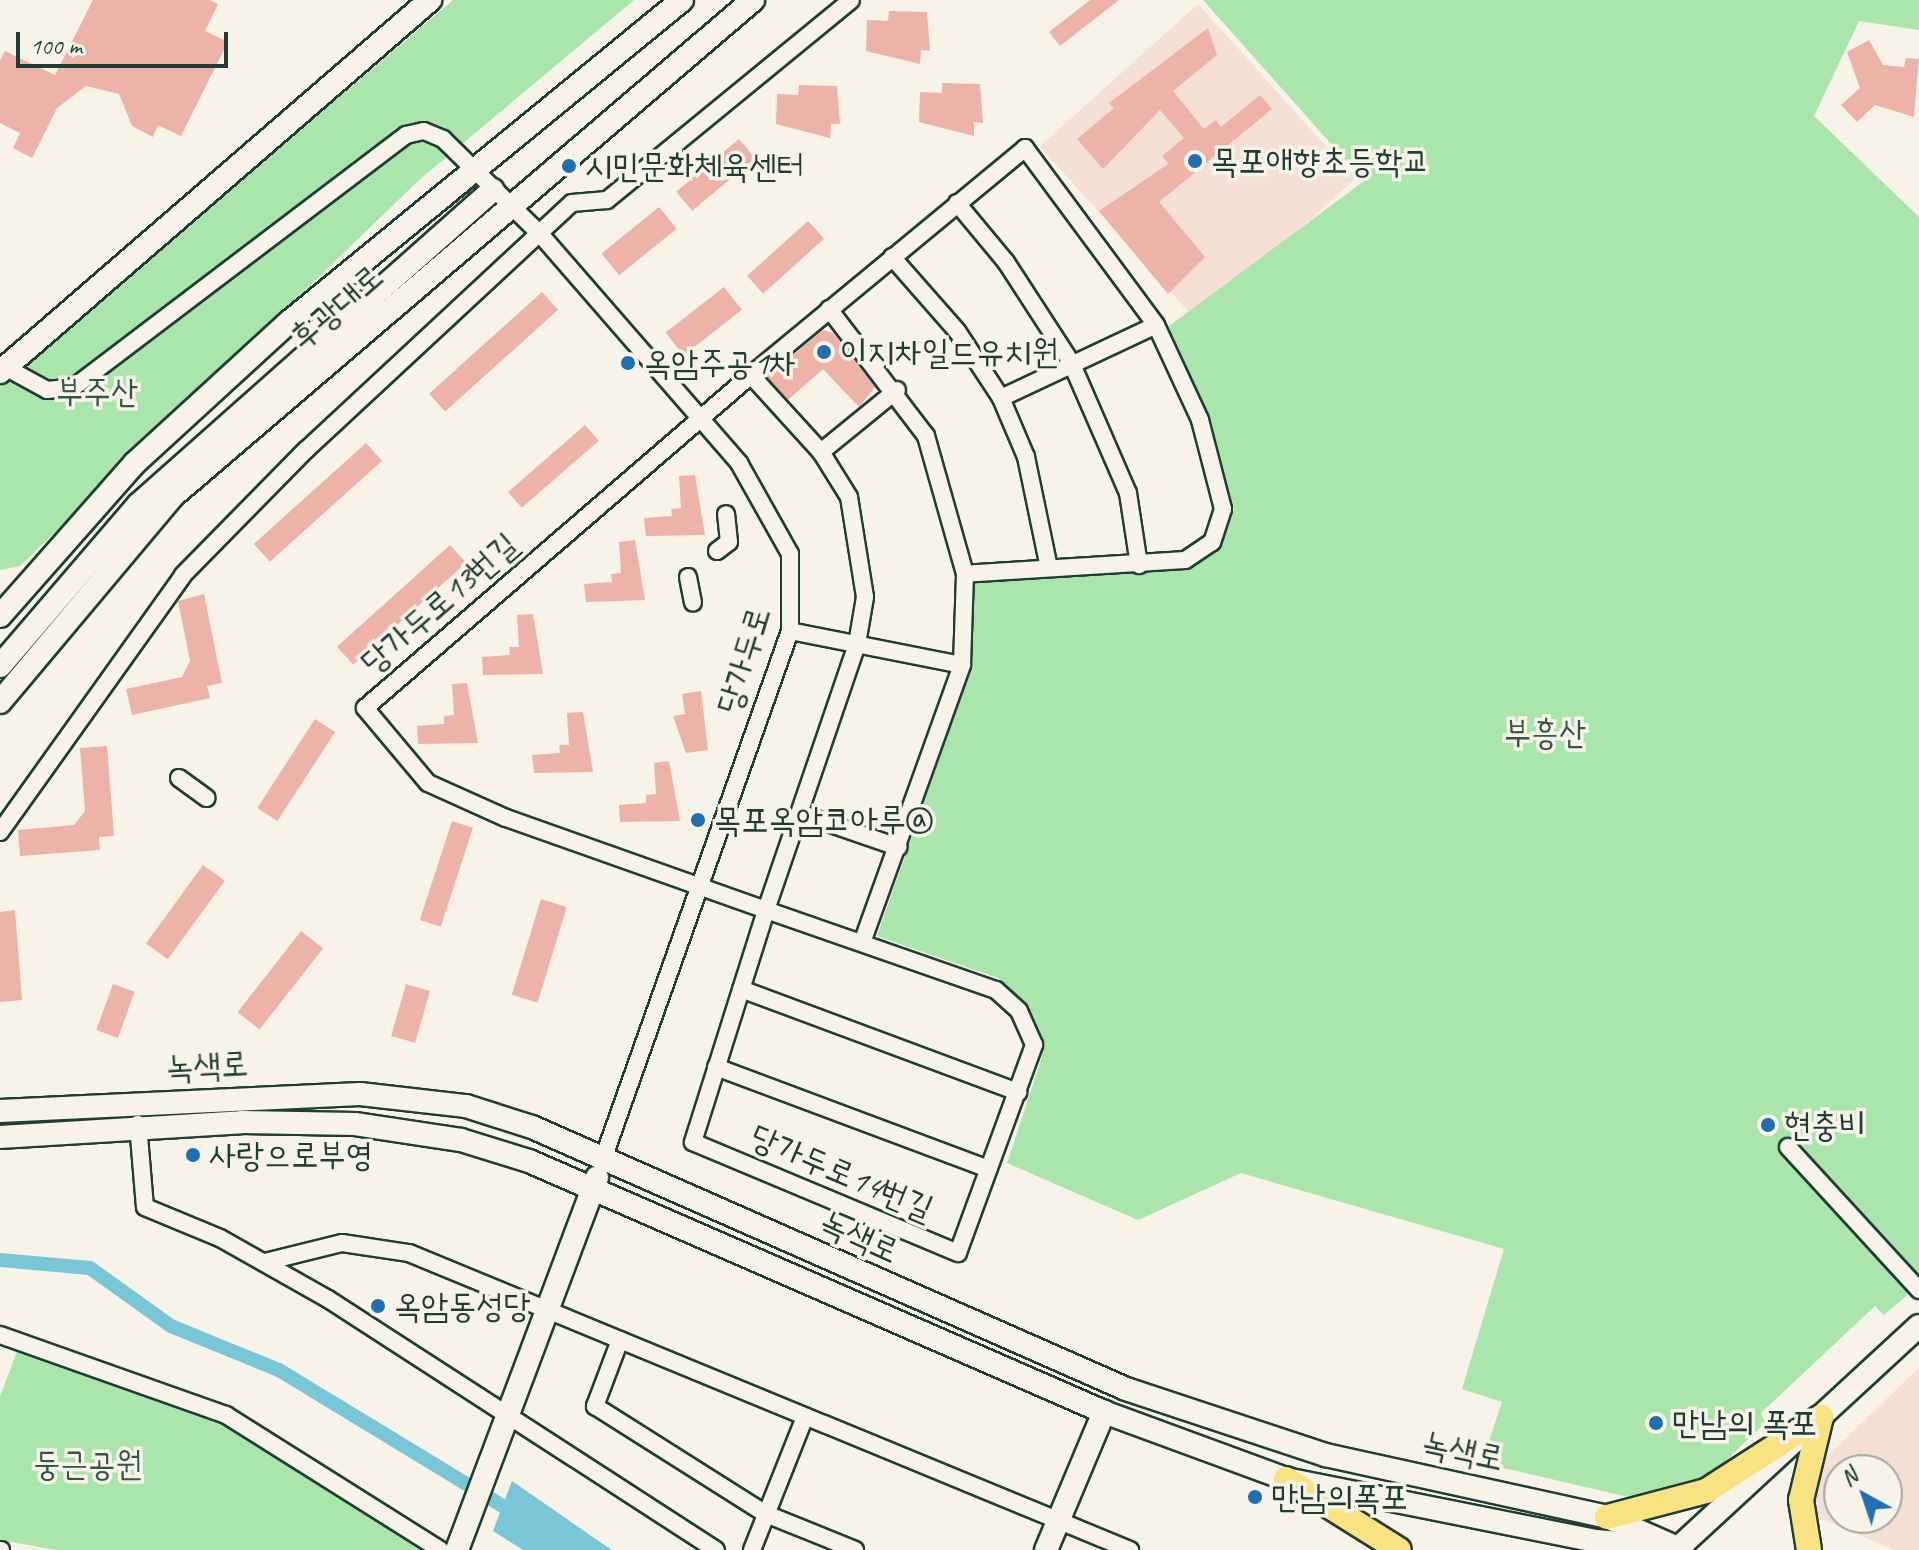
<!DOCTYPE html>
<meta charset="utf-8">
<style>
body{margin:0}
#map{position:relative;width:1919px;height:1550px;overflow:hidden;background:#f7f3e8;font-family:Caveat,"Poor Story",sans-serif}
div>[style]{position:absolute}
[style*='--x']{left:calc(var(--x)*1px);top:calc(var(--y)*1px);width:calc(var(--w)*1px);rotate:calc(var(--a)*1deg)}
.built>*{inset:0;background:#f4e0d5;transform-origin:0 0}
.green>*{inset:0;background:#aae5ab}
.water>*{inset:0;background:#79c6d7}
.canal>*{height:14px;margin:-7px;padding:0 7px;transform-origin:7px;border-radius:7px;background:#79c6d7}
.building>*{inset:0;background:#edb3a8;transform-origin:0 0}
.roads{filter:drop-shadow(2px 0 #1f3d34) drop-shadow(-2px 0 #1f3d34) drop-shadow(0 2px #1f3d34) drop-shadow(0 -2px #1f3d34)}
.street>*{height:16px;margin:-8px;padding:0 8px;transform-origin:8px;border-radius:8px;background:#f7f3e8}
.secondary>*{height:22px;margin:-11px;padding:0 11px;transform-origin:11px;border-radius:11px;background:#f7f3e8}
.primary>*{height:24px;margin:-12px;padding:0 12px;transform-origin:12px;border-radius:12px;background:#f8e281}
.dots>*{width:22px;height:22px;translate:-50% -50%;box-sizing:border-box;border:4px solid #f7f3e8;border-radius:50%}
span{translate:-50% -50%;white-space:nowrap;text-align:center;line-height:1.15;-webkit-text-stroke:7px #f7f3e8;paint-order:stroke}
.poi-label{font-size:34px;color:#1f3d34}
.left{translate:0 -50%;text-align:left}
.street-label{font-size:34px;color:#1f3d34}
.park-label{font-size:34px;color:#345646}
.north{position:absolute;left:1823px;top:1454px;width:80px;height:80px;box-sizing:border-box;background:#f7f3e8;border:2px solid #a1aaa0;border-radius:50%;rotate:320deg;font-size:22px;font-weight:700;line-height:32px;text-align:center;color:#1f3d34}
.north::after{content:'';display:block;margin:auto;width:28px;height:36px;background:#1f6fb2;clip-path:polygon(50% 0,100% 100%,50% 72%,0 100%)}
.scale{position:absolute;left:16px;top:32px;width:212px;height:36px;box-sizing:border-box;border:4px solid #1f3d34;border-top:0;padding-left:10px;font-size:24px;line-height:28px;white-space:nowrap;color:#1f3d34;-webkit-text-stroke:6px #f7f3e8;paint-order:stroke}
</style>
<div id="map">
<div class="built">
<div style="left:1198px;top:4px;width:235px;height:213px;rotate:48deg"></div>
<div style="clip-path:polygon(evenodd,1919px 1367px,1919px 1550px,1895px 1550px,1809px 1514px,1821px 1463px,1919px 1367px,1839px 1470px,1887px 1470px,1887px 1518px,1839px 1518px,1839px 1470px)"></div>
</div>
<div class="green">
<div style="clip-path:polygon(453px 0,634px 0,418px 181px,20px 566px,0 570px,0 387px)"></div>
<div style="clip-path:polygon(1203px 0,1919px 0,1919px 30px,1859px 21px,1814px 116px,1919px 217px,1919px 1285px,1884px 1315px,1875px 1306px,1761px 1413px,1765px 1423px,1711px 1475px,1673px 1493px,1637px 1499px,1482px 1463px,1502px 1402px,1462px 1389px,1504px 1249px,1241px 1173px,1138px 1220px,1007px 1163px,1042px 1057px,1027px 1010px,998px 978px,877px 936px,971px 668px,972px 582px,1186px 569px,1217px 548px,1234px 509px,1168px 327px,1364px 181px)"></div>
<div style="clip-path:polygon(19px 1346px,208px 1416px,420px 1550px,56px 1550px,0 1540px,0 1397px)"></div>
</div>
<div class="water">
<div style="clip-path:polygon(512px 1481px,600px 1542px,612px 1550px,523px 1550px,493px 1531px)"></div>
</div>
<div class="canal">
<div style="--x:0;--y:1260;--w:90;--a:5.1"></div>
<div style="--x:90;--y:1268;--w:100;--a:35.6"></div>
<div style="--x:171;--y:1326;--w:117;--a:22.2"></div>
<div style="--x:279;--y:1370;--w:277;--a:31.3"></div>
</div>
<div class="building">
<div style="clip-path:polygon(93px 0,210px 0,218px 4px,205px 31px,228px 42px,181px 136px,158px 125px,153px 137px,132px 126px,119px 94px,86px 86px,57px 108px,32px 158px,13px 148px,20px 133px,0 123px,0 61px,5px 51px,55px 75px)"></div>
<div style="clip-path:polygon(1090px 0,1119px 0,1060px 46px,1049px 32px)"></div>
<div style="clip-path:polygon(889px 11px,927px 12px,930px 51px,921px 50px,920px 64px,866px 51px,867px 20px,888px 21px)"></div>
<div style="clip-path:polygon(1208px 28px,1217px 55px,1173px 91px,1204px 129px,1216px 120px,1221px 127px,1260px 95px,1272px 109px,1159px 202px,1205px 257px,1168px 294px,1099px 211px,1168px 164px,1162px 156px,1184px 138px,1160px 110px,1103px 169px,1077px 139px,1114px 108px,1109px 103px)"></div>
<div style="clip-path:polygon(1869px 40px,1883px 65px,1904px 67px,1906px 58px,1919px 59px,1914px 117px,1875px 105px,1857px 122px,1841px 105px,1860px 88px,1847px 52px)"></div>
<div style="clip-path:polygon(942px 83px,980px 84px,983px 123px,974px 122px,974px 136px,919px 122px,920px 92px,942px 93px)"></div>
<div style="clip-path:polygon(799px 85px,837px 86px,840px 124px,831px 124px,830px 138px,776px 124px,777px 94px,798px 95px)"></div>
<div style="left:739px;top:139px;width:25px;height:82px;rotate:50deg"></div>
<div style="left:659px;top:207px;width:28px;height:74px;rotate:51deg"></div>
<div style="left:808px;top:221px;width:24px;height:82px;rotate:48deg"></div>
<div style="left:724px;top:287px;width:29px;height:74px;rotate:52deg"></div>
<div style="left:542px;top:292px;width:24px;height:152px;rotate:48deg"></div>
<div style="clip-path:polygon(823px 330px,833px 333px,875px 387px,859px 407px,823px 369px,788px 400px,767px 377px)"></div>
<div style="left:585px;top:425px;width:21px;height:102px;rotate:49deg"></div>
<div style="left:366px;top:443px;width:24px;height:151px;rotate:48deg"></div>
<div style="clip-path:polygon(695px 475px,705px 535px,646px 536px,644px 518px,672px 516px,671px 509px,681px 508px,679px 476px)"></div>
<div style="clip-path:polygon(635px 540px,645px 600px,586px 602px,584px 584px,612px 582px,611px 574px,621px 573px,619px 542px)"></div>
<div style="left:450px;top:545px;width:24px;height:152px;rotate:48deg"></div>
<div style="clip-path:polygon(204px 594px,222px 683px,207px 686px,210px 698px,132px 715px,126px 689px,182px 677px,190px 661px,178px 601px)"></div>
<div style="clip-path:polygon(533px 614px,543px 674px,483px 675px,482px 657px,510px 655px,509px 647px,519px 647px,517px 615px)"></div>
<div style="clip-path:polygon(467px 683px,478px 743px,418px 744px,417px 726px,444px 724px,444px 716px,454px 715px,452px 684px)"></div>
<div style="clip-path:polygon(701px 691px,708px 750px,686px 753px,673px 716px,685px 714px,682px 694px)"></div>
<div style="clip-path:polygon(583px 712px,593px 772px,534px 773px,532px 755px,560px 753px,559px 745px,569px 745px,567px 713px)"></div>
<div style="left:315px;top:719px;width:24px;height:106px;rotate:33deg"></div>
<div style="clip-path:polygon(107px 746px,114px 836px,99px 837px,100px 850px,20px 856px,18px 830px,74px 825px,85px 811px,80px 748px)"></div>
<div style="clip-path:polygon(669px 761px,680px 821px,620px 822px,619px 805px,646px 803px,646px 795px,656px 794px,654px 763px)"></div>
<div style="left:452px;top:821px;width:22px;height:104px;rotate:18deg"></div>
<div style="left:203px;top:865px;width:27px;height:97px;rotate:36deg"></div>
<div style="left:541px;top:899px;width:27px;height:100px;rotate:17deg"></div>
<div style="clip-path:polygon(15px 910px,22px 1000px,0 1002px,0 912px)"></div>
<div style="left:301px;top:931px;width:28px;height:103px;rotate:38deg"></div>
<div style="left:113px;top:984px;width:23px;height:49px;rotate:20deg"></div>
<div style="left:406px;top:984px;width:25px;height:54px;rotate:16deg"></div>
</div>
<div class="roads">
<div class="street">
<div style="--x:957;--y:203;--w:77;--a:50.3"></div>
<div style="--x:1006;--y:262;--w:119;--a:57"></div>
<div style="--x:1071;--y:362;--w:143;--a:66.5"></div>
<div style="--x:1128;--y:493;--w:73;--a:81.3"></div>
<div style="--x:892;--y:257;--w:98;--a:48.7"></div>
<div style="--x:957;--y:331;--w:80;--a:56.7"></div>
<div style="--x:1001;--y:398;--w:171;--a:-25.2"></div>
<div style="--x:829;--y:309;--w:160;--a:52.6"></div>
<div style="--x:926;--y:436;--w:143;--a:74.2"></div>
<div style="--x:5;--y:367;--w:48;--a:28.7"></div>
<div style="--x:47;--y:390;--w:27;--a:-6"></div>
<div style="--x:74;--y:387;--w:417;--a:-37.2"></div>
<div style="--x:406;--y:135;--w:18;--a:-13"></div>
<div style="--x:424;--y:131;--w:21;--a:23"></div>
<div style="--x:443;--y:139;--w:137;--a:44.4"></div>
<div style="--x:541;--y:235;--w:302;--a:49"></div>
<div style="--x:739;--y:463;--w:104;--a:60.7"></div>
<div style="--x:790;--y:554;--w:77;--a:90"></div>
<div style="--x:790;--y:631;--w:560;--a:109.5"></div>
<div style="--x:751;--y:375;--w:510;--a:139.22"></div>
<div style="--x:365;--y:708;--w:98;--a:50"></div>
<div style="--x:428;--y:783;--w:85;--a:24.2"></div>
<div style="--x:506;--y:818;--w:276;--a:19.5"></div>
<div style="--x:766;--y:910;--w:244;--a:19.2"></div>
<div style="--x:996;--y:990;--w:31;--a:42"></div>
<div style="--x:1019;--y:1011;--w:37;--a:66"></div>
<div style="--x:1034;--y:1045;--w:221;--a:110.1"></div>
<div style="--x:958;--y:1253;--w:287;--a:-157.3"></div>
<div style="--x:693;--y:1142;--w:243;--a:-72.5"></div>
<div style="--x:766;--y:910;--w:281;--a:-71.1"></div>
<div style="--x:857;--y:644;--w:48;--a:-80.3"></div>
<div style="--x:865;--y:597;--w:101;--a:-99.1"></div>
<div style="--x:849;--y:497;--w:53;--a:-121.9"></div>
<div style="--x:821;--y:452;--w:104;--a:-132.3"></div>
<div style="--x:751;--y:375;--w:356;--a:-39.6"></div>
<div style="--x:1025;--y:148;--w:220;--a:53.5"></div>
<div style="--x:1156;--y:325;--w:105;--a:65.1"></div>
<div style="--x:1200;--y:420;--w:92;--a:75.5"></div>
<div style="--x:1223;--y:509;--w:35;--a:108"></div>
<div style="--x:1212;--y:542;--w:32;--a:146"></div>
<div style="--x:1185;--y:560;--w:220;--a:176.4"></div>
<div style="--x:965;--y:574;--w:91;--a:91.9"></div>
<div style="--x:1001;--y:398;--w:64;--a:67"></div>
<div style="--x:1026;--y:457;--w:113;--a:78.3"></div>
<div style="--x:821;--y:452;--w:98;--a:-39.2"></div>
<div style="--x:717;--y:551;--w:15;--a:-37"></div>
<div style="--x:729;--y:542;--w:28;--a:-96"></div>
<div style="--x:688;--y:577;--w:26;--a:79"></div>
<div style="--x:790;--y:631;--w:175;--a:11.2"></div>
<div style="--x:962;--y:665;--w:295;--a:109.8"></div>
<div style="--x:179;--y:778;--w:34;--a:36"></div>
<div style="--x:802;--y:814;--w:102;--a:19"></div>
<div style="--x:0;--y:832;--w:315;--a:-54.5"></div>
<div style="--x:183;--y:575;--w:175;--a:-45.5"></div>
<div style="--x:306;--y:450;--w:363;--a:-42.9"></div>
<div style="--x:572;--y:203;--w:35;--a:-5"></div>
<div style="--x:607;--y:200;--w:315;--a:-39.3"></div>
<div style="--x:741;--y:989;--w:296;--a:20.4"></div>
<div style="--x:716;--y:1067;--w:291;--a:20.5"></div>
<div style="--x:138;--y:1124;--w:83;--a:85.2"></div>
<div style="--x:145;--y:1207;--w:81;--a:22.5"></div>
<div style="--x:220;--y:1238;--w:124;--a:29.5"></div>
<div style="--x:328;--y:1299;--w:462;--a:32.9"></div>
<div style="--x:1788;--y:1147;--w:194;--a:47.5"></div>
<div style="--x:265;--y:1262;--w:79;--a:-13.9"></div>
<div style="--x:342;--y:1243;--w:68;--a:8.5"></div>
<div style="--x:409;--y:1253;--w:780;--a:22.39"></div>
<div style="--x:0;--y:1335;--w:240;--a:19.5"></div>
<div style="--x:226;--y:1415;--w:253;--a:32.2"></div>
<div style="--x:620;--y:1340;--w:71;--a:110.7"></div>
<div style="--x:595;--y:1406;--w:202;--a:32.3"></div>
<div style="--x:766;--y:1514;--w:96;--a:22"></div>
<div style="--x:0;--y:1550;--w:1;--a:0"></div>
<div style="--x:752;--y:1550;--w:143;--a:-68.3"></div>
</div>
<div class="secondary">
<div style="--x:0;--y:372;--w:569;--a:-40.86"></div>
<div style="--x:0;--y:616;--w:204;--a:-48.6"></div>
<div style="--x:135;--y:463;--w:209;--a:-42.5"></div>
<div style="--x:289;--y:322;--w:508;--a:-39.33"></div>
<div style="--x:0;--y:666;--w:213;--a:-49.4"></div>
<div style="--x:139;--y:504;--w:473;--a:-41.6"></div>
<div style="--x:0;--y:702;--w:270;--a:-50"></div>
<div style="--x:174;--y:495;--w:762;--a:-40.53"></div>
<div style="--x:0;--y:1111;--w:360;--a:-2.7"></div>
<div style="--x:360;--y:1094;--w:107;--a:6.5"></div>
<div style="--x:466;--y:1106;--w:69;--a:17.7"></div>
<div style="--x:532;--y:1127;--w:649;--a:23.8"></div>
<div style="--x:1126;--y:1389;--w:211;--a:18.3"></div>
<div style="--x:1326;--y:1455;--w:288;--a:12.4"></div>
<div style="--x:1607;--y:1517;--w:82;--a:23.7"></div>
<div style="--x:0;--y:1137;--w:242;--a:-3.5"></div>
<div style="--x:242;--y:1122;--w:113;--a:1"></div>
<div style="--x:355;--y:1124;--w:107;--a:8.6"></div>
<div style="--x:461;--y:1140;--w:71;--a:17.2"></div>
<div style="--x:529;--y:1161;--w:627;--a:23.58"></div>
<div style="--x:1104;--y:1412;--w:194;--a:20.2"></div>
<div style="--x:1286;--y:1479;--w:316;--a:11.3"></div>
<div style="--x:1596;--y:1541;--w:67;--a:5.1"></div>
<div style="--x:457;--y:1550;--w:398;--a:-69.4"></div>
<div style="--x:1046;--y:1550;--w:150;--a:-67.2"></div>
<div style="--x:1676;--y:1550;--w:330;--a:-42.7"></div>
</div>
<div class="primary">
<div style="--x:1286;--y:1479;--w:133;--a:32.1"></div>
<div style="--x:1607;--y:1517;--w:102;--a:-14.7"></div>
<div style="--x:1706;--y:1491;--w:137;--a:-32.8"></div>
<div style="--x:1809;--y:1550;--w:51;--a:-99.1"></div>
<div style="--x:1801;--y:1500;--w:85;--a:-76.5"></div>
</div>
</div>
<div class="dots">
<div style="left:1195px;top:161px;background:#1f6fb2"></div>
<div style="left:569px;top:166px;background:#1f6fb2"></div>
<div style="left:824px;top:352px;background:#1f6fb2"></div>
<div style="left:628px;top:363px;background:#1f6fb2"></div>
<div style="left:698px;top:820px;background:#1f6fb2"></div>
<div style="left:1768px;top:1125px;background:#1f6fb2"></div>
<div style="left:193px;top:1155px;background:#1f6fb2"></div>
<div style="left:378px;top:1306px;background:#1f6fb2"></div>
<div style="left:1656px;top:1423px;background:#1f6fb2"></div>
<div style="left:1255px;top:1497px;background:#1f6fb2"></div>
</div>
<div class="poi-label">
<span class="left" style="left:1211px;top:161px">목포애향초등학교</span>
<span class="left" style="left:585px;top:166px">시민문화체육센터</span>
<span class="left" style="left:840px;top:352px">이지차일드유치원</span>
<span class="left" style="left:644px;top:363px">옥암주공1차</span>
<span class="left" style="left:714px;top:820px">목포옥암코아루ⓐ</span>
<span class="left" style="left:1784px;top:1125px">현충비</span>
<span class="left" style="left:209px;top:1155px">사랑으로부영</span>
<span class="left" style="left:394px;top:1306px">옥암동성당</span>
<span class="left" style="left:1672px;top:1423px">만남의 폭포</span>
<span class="left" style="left:1271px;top:1497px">만남의폭포</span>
</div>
<div class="street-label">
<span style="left:336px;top:307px;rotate:-41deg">후광대로</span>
<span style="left:439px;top:603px;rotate:-41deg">당가두로13번길</span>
<span style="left:743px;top:660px;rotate:-73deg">당가두로</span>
<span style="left:207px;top:1065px;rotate:-3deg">녹색로</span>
<span style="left:842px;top:1172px;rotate:23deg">당가두로14번길</span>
<span style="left:860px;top:1236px;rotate:24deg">녹색로</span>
<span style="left:1463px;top:1450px;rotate:12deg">녹색로</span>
</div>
<div class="park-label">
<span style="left:97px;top:392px">부주산</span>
<span style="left:1545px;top:733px">부흥산</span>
<span style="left:88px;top:1464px">둥근공원</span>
</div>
<div class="north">N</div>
<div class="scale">100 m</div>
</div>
